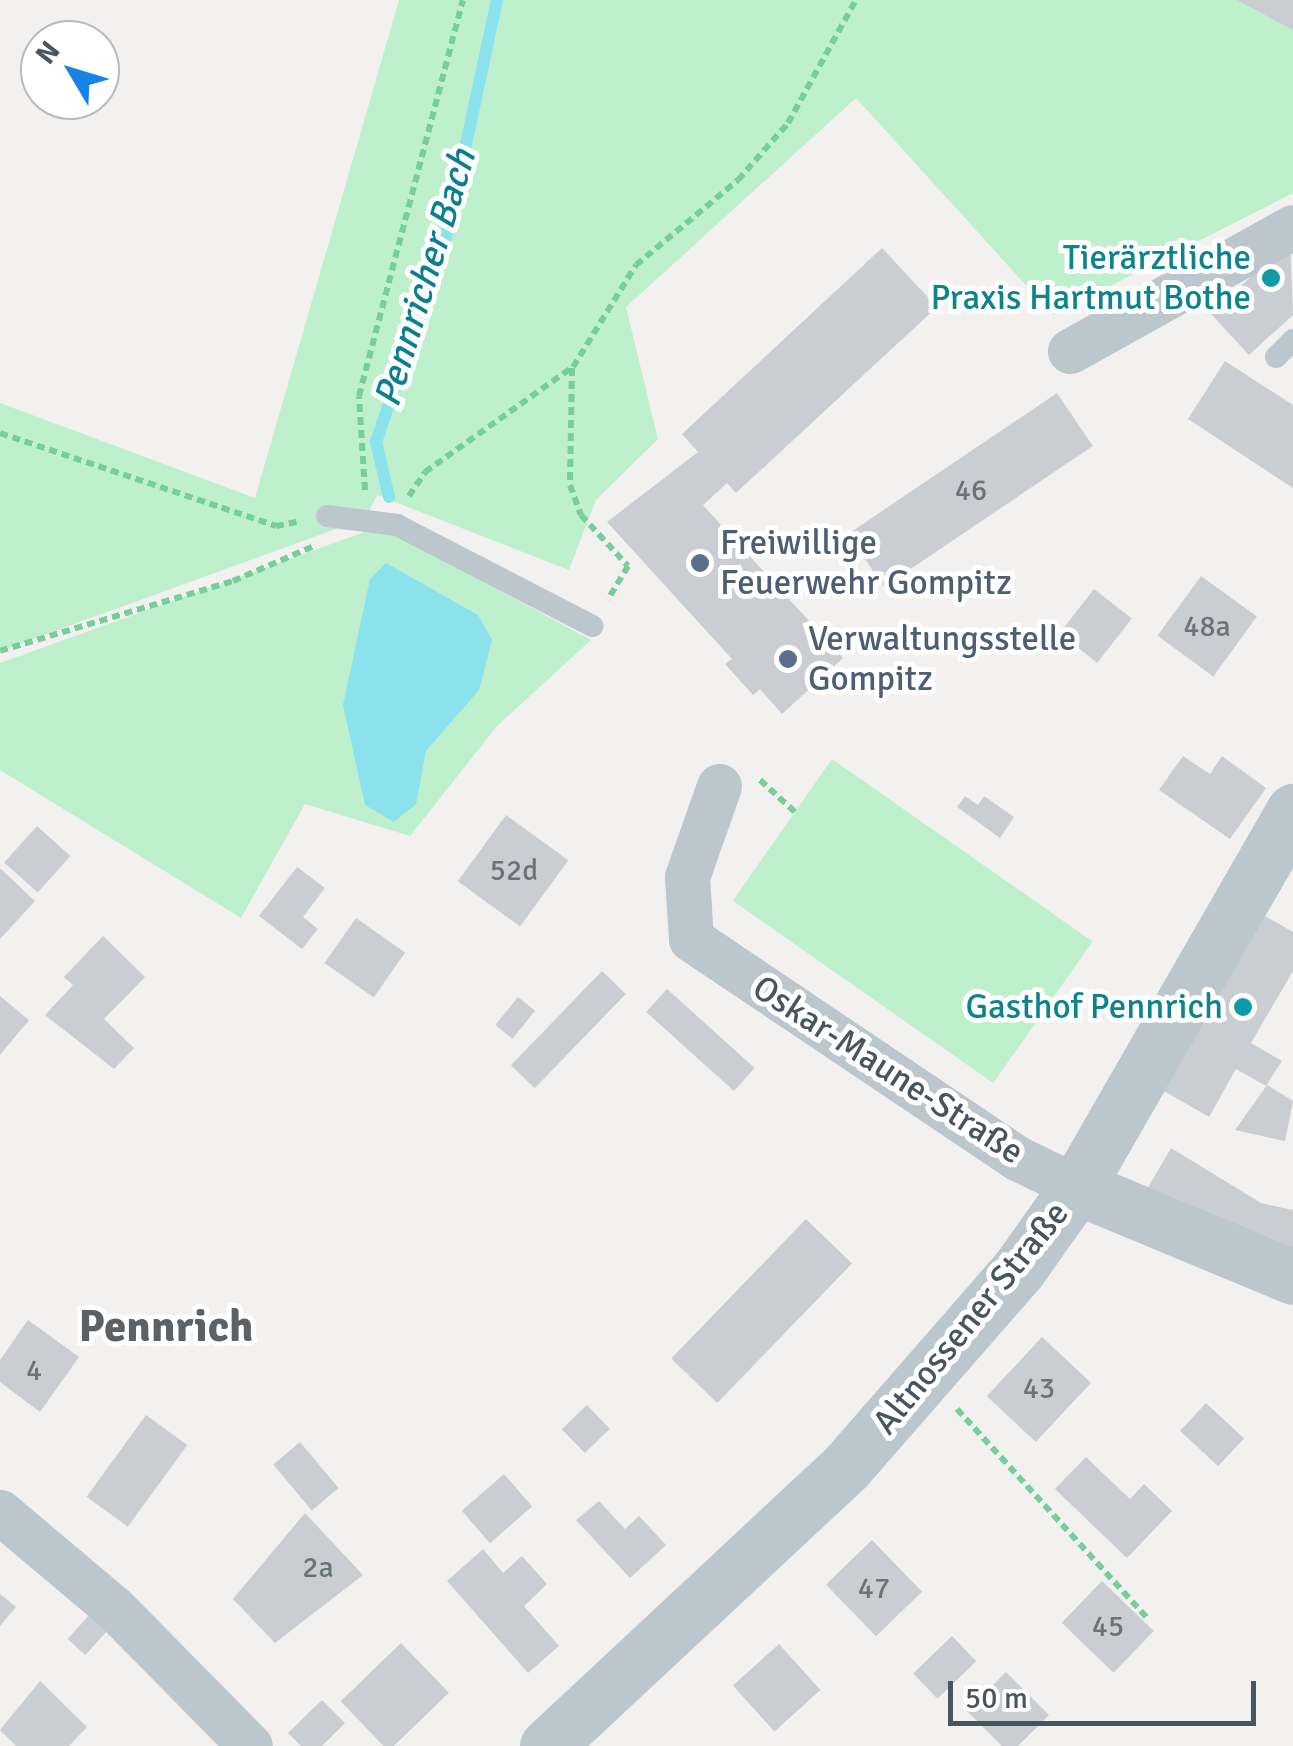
<!DOCTYPE html>
<meta charset="utf-8">
<style>
body{margin:0}
#map{position:relative;width:1293px;height:1746px;overflow:hidden;background:#f3f0f0;font-family:Signika,sans-serif}
div>[style]{position:absolute}
[style*='--x']{left:calc(var(--x)*1px);top:calc(var(--y)*1px);width:calc(var(--w)*1px);rotate:calc(var(--a)*1deg)}
.green>*{inset:0;background:#bef0cd;transform-origin:0 0}
.water>*{inset:0;background:#8be2ed}
.stream>*{height:12px;margin:-6px;padding:0 6px;transform-origin:6px;border-radius:6px;background:#8be2ed}
.building>*{inset:0;background:#caced3;transform-origin:0 0}
.path>*{height:6px;margin-top:-3px;transform-origin:0;background:repeating-linear-gradient(90deg,#76cf9b 0 8px,transparent 0 13px)}
.service>*{height:22px;margin:-11px;padding:0 11px;transform-origin:11px;border-radius:11px;background:#bcc6cd}
.minor>*{height:45px;margin:-22.5px;padding:0 22.5px;transform-origin:22.5px;border-radius:22.5px;background:#bcc6cd}
.tertiary>*{height:55px;margin:-27.5px;padding:0 27.5px;transform-origin:27.5px;border-radius:27.5px;background:#bcc6cd}
.dots>*{width:28px;height:28px;translate:-50% -50%;box-sizing:border-box;border:5px solid #fff;border-radius:50%}
span{translate:-50% -50%;white-space:nowrap;text-align:center;line-height:1.15;-webkit-text-stroke:10px #fff;paint-order:stroke}
.number-label{font-size:30px;color:#68737b}
.number-label span{-webkit-text-stroke-width:0}
.culture-label{font-size:35px;color:#0d838f}
.right{translate:-100% -50%;text-align:right}
.service-label{font-size:35px;color:#4e5e75}
.left{translate:0 -50%;text-align:left}
.street-label{font-size:35px;color:#48555e}
.water-label{font-size:38px;color:#0b7f8f;font-style:italic}
.district-label{font-size:45px;color:#5c6165;font-weight:700}
.north{position:absolute;left:20px;top:20px;width:100px;height:100px;box-sizing:border-box;background:#fff;border:2px solid #b6bbbf;border-radius:50%;rotate:308deg;font-size:28px;font-weight:700;line-height:40px;text-align:center;color:#48555e}
.north::after{content:'';display:block;margin:auto;width:35px;height:45px;background:#1783e6;clip-path:polygon(50% 0,100% 100%,50% 72%,0 100%)}
.scale{position:absolute;left:948px;top:1681px;width:308px;height:45px;box-sizing:border-box;border:5px solid #48555e;border-top:0;padding-left:12px;font-size:30px;line-height:35px;white-space:nowrap;color:#48555e;-webkit-text-stroke:8px #fff;paint-order:stroke}
</style>
<div id="map">
<div class="green">
<div style="clip-path:polygon(399px 0,1293px 0,1293px 193px,1053px 315px,856px 98px,626px 307px,658px 439px,596px 500px,569px 570px,377px 495px,366px 518px,0 651px,0 403px,255px 498px)"></div>
<div style="clip-path:polygon(381px 526px,591px 640px,497px 726px,410px 836px,305px 804px,241px 918px,0 770px,0 663px)"></div>
<div style="left:832px;top:759px;width:318px;height:173px;rotate:35deg"></div>
</div>
<div class="water">
<div style="clip-path:polygon(386px 563px,478px 615px,492px 640px,479px 690px,426px 751px,416px 804px,394px 822px,365px 805px,343px 705px,370px 579px)"></div>
</div>
<div class="stream">
<div style="--x:389;--y:497;--w:57;--a:-103.3"></div>
<div style="--x:376;--y:442;--w:221;--a:-71.2"></div>
<div style="--x:447;--y:233;--w:238;--a:-77.9"></div>
</div>
<div class="building">
<div style="clip-path:polygon(1237px 0,1293px 0,1293px 30px)"></div>
<div style="clip-path:polygon(1290px 240px,1293px 315px,1249px 355px,1211px 314px)"></div>
<div style="clip-path:polygon(882px 248px,937px 307px,736px 493px,727px 483px,703px 505px,843px 658px,782px 714px,760px 689px,753px 695px,725px 664px,732px 659px,607px 522px,698px 452px,682px 434px)"></div>
<div style="clip-path:polygon(1225px 361px,1293px 405px,1293px 488px,1188px 419px)"></div>
<div style="left:1057px;top:393px;width:64px;height:252px;rotate:56deg"></div>
<div style="left:1201px;top:576px;width:69px;height:74px;rotate:36deg"></div>
<div style="left:1094px;top:589px;width:48px;height:56px;rotate:38deg"></div>
<div style="clip-path:polygon(1183px 756px,1210px 774px,1222px 756px,1266px 788px,1230px 839px,1159px 790px)"></div>
<div style="clip-path:polygon(965px 796px,978px 805px,984px 796px,1014px 817px,1000px 838px,957px 807px)"></div>
<div style="left:506px;top:815px;width:77px;height:82px;rotate:36deg"></div>
<div style="left:37px;top:826px;width:45px;height:49px;rotate:42deg"></div>
<div style="clip-path:polygon(297px 867px,325px 888px,303px 917px,318px 929px,302px 949px,259px 916px)"></div>
<div style="clip-path:polygon(0 868px,35px 901px,0 939px)"></div>
<div style="clip-path:polygon(1265px 916px,1293px 932px,1293px 971px,1251px 1043px,1282px 1061px,1266px 1086px,1236px 1069px,1209px 1117px,1164px 1091px)"></div>
<div style="left:356px;top:918px;width:60px;height:55px;rotate:35deg"></div>
<div style="clip-path:polygon(103px 936px,145px 977px,104px 1019px,134px 1048px,114px 1069px,45px 1015px,73px 985px,64px 977px)"></div>
<div style="left:602px;top:971px;width:33px;height:131px;rotate:44deg"></div>
<div style="left:667px;top:989px;width:118px;height:31px;rotate:42deg"></div>
<div style="clip-path:polygon(0 996px,29px 1020px,0 1055px)"></div>
<div style="left:518px;top:997px;width:22px;height:36px;rotate:39deg"></div>
<div style="clip-path:polygon(1267px 1085px,1293px 1101px,1285px 1141px,1235px 1130px)"></div>
<div style="clip-path:polygon(1171px 1148px,1261px 1203px,1293px 1210px,1293px 1258px,1145px 1193px)"></div>
<div style="left:806px;top:1219px;width:64px;height:194px;rotate:44deg"></div>
<div style="clip-path:polygon(28px 1320px,79px 1357px,40px 1412px,0 1382px,0 1360px)"></div>
<div style="left:1042px;top:1337px;width:67px;height:81px;rotate:43deg"></div>
<div style="left:1206px;top:1403px;width:52px;height:38px;rotate:43deg"></div>
<div style="left:587px;top:1405px;width:33px;height:35px;rotate:46deg"></div>
<div style="left:146px;top:1415px;width:51px;height:101px;rotate:36deg"></div>
<div style="left:300px;top:1442px;width:60px;height:35px;rotate:50deg"></div>
<div style="clip-path:polygon(1086px 1457px,1130px 1499px,1144px 1484px,1172px 1511px,1127px 1558px,1055px 1489px)"></div>
<div style="left:504px;top:1474px;width:43px;height:56px;rotate:49deg"></div>
<div style="clip-path:polygon(599px 1501px,625px 1529px,639px 1516px,666px 1545px,630px 1578px,576px 1520px)"></div>
<div style="clip-path:polygon(305px 1513px,363px 1575px,275px 1643px,233px 1599px)"></div>
<div style="left:872px;top:1540px;width:72px;height:64px;rotate:46deg"></div>
<div style="clip-path:polygon(483px 1549px,503px 1573px,522px 1556px,547px 1584px,524px 1606px,559px 1646px,528px 1673px,447px 1581px)"></div>
<div style="left:1102px;top:1581px;width:72px;height:58px;rotate:44deg"></div>
<div style="clip-path:polygon(0 1594px,16px 1607px,0 1626px)"></div>
<div style="left:91px;top:1613px;width:24px;height:35px;rotate:42deg"></div>
<div style="left:952px;top:1636px;width:35px;height:54px;rotate:46deg"></div>
<div style="left:401px;top:1643px;width:69px;height:84px;rotate:46deg"></div>
<div style="left:779px;top:1644px;width:62px;height:62px;rotate:48deg"></div>
<div style="clip-path:polygon(1006px 1672px,1049px 1715px,1018px 1746px,1002px 1746px,967px 1711px)"></div>
<div style="clip-path:polygon(40px 1681px,87px 1727px,69px 1746px,16px 1746px,0 1730px)"></div>
<div style="clip-path:polygon(322px 1700px,345px 1723px,322px 1746px,301px 1746px,288px 1733px)"></div>
</div>
<div class="path">
<div style="--x:572;--y:368;--w:117;--a:91"></div>
<div style="--x:570;--y:485;--w:32;--a:70"></div>
<div style="--x:581;--y:515;--w:69;--a:47.3"></div>
<div style="--x:628;--y:566;--w:39;--a:121"></div>
<div style="--x:0;--y:433;--w:291;--a:18.6"></div>
<div style="--x:276;--y:526;--w:21;--a:-11"></div>
<div style="--x:365;--y:490;--w:94;--a:-93.7"></div>
<div style="--x:359;--y:396;--w:409;--a:-75.3"></div>
<div style="--x:409;--y:496;--w:29;--a:-56"></div>
<div style="--x:425;--y:472;--w:181;--a:-35.4"></div>
<div style="--x:573;--y:367;--w:120;--a:-58.3"></div>
<div style="--x:636;--y:265;--w:133;--a:-39.8"></div>
<div style="--x:738;--y:180;--w:76;--a:-48.7"></div>
<div style="--x:788;--y:123;--w:141;--a:-61.1"></div>
<div style="--x:0;--y:651;--w:243;--a:-16.7"></div>
<div style="--x:233;--y:581;--w:90;--a:-23.4"></div>
<div style="--x:760;--y:780;--w:47;--a:42.4"></div>
<div style="--x:957;--y:1409;--w:284;--a:47.7"></div>
</div>
<div class="service">
<div style="--x:1276;--y:357;--w:24;--a:-45"></div>
<div style="--x:327;--y:516;--w:71;--a:7.3"></div>
<div style="--x:397;--y:525;--w:220;--a:27.3"></div>
</div>
<div class="minor">
<div style="--x:1070;--y:351;--w:255;--a:-29.1"></div>
<div style="--x:719;--y:786;--w:96;--a:109.4"></div>
<div style="--x:687;--y:877;--w:62;--a:86.3"></div>
<div style="--x:691;--y:939;--w:393;--a:33.9"></div>
<div style="--x:1017;--y:1158;--w:67;--a:25.8"></div>
<div style="--x:0;--y:1512;--w:150;--a:40.1"></div>
<div style="--x:115;--y:1609;--w:192;--a:45.4"></div>
</div>
<div class="tertiary">
<div style="--x:1077;--y:1187;--w:234;--a:22.6"></div>
<div style="--x:547;--y:1746;--w:410;--a:-43"></div>
<div style="--x:847;--y:1466;--w:262;--a:-48.9"></div>
<div style="--x:1019;--y:1269;--w:100;--a:-54.7"></div>
<div style="--x:1077;--y:1187;--w:434;--a:-60.1"></div>
</div>
<div class="dots">
<div style="left:1271px;top:278px;background:#0f9aa8"></div>
<div style="left:700px;top:563px;background:#5c6f8a"></div>
<div style="left:788px;top:659px;background:#5c6f8a"></div>
<div style="left:1243px;top:1007px;background:#0f9aa8"></div>
</div>
<div class="number-label">
<span style="left:971px;top:491px">46</span>
<span style="left:1207px;top:627px">48a</span>
<span style="left:514px;top:871px">52d</span>
<span style="left:34px;top:1371px">4</span>
<span style="left:1039px;top:1389px">43</span>
<span style="left:318px;top:1568px">2a</span>
<span style="left:874px;top:1589px">47</span>
<span style="left:1108px;top:1627px">45</span>
</div>
<div class="culture-label">
<span class="right" style="left:1251px;top:278px">Tierärztliche<br>Praxis Hartmut Bothe</span>
<span class="right" style="left:1223px;top:1007px">Gasthof Pennrich</span>
</div>
<div class="service-label">
<span class="left" style="left:720px;top:563px">Freiwillige<br>Feuerwehr Gompitz</span>
<span class="left" style="left:808px;top:659px">Verwaltungsstelle<br>Gompitz</span>
</div>
<div class="street-label">
<span style="left:888px;top:1070px;rotate:33deg">Oskar-Maune-Straße</span>
<span style="left:971px;top:1318px;rotate:-51deg">Altnossener Straße</span>
</div>
<div class="water-label">
<span style="left:425px;top:278px;rotate:-73deg">Pennricher Bach</span>
</div>
<div class="district-label">
<span style="left:166px;top:1327px">Pennrich</span>
</div>
<div class="north">N</div>
<div class="scale">50 m</div>
</div>
